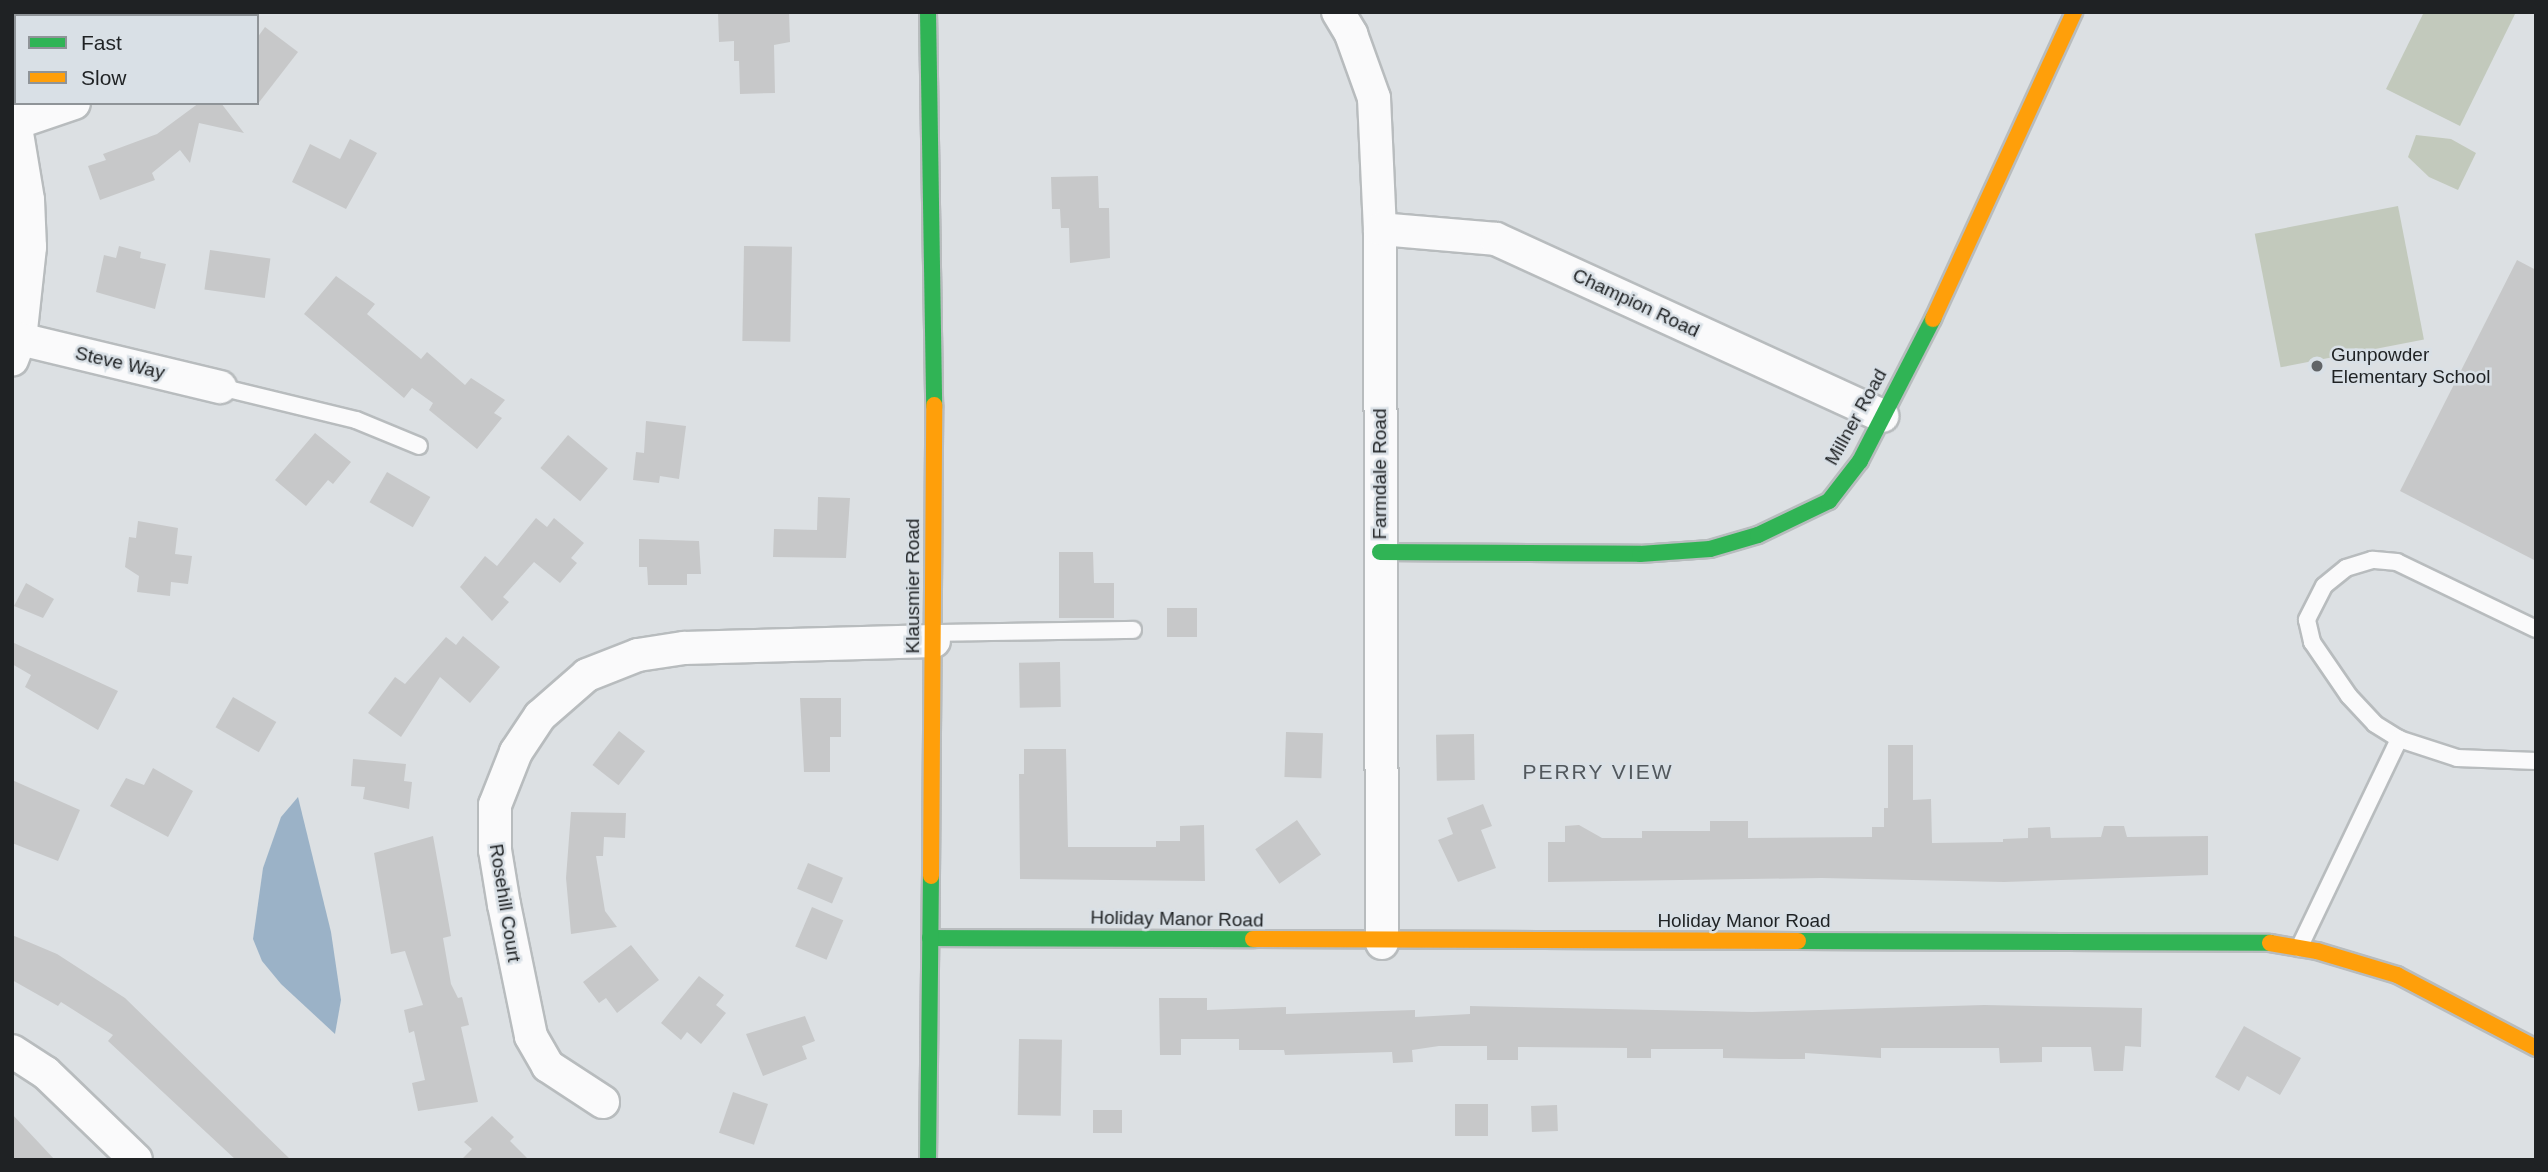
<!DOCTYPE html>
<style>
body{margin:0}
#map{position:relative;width:2548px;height:1172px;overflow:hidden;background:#dce0e3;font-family:Arial,sans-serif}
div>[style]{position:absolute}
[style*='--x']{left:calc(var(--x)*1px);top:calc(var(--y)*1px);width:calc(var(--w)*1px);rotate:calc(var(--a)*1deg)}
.green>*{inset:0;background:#c2c9bc;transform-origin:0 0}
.water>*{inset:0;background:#9bb2c7}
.building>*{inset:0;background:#c7c8c9;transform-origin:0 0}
.roads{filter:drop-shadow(2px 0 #b8bcbe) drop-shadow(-2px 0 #b8bcbe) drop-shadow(0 2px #b8bcbe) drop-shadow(0 -2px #b8bcbe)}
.lane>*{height:16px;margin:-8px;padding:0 8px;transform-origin:8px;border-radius:8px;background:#fafafb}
.street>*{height:32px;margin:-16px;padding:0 16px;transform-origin:16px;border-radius:16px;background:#fafafb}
.fast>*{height:16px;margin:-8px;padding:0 8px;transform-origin:8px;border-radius:8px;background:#30b455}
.slow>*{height:16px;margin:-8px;padding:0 8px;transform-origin:8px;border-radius:8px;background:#ff9f0a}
.dots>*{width:19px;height:19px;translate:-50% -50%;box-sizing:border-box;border:4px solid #d9e0e6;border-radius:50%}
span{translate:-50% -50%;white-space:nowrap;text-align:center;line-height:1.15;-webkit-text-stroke:5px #d9e0e6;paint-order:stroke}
.street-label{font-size:19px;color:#1f2224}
.poi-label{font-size:19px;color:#1f2224}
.left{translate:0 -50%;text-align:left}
.neighbourhood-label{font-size:21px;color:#52585d;letter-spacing:2px}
.frame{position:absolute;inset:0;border:14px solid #1f2224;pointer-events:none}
.legend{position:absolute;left:14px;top:14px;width:245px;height:91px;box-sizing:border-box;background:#d9e0e6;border:2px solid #8f9498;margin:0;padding:9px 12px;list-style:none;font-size:21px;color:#1f2224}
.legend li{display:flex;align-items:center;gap:14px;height:35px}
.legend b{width:35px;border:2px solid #8f9498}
</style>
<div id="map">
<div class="green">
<div style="clip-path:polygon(2424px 12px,2516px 12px,2460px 126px,2386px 89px)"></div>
<div style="clip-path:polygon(2416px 135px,2451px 139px,2476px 153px,2458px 190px,2429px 177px,2408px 157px)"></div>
<div style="left:2398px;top:206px;width:136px;height:146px;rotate:79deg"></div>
</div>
<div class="water">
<div style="clip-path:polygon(298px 797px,331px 932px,341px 1000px,335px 1034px,281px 984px,262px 961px,253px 939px,263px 868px,281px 817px)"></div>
</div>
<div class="building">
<div style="clip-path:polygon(718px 12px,789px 12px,790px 42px,774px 45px,775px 93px,740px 94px,739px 61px,734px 61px,734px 41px,719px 42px)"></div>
<div style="clip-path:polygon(265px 27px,298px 52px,257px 105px,257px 38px)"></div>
<div style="clip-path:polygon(199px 103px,221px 103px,244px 133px,199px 123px,190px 163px,180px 150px,152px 173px,155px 180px,100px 200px,88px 166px,106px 160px,103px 154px,157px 134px)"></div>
<div style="clip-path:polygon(350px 139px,377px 153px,346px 209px,292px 182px,310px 144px,340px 159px)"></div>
<div style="clip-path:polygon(1098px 176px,1099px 208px,1109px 208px,1110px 258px,1070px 263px,1069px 228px,1061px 228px,1060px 209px,1052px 209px,1051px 177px)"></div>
<div style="clip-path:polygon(119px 246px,141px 252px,140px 258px,166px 264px,155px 309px,96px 292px,104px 255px,116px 258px)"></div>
<div style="left:744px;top:246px;width:48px;height:95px;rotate:1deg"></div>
<div style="left:210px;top:250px;width:61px;height:40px;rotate:8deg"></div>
<div style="clip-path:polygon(2517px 260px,2536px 270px,2536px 561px,2400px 491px)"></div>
<div style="clip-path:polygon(336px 276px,375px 304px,367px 314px,421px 359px,427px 352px,465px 385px,471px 378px,505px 400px,494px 413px,502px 418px,477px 449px,429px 410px,433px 403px,412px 388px,404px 398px,304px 314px)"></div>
<div style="clip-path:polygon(646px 421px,686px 426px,679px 479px,660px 476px,659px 483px,633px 480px,636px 452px,644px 453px)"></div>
<div style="clip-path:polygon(315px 433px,351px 462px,333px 484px,328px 480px,306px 506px,275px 480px)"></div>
<div style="left:568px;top:435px;width:52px;height:43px;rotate:40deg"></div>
<div style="left:387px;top:472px;width:50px;height:35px;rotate:30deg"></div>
<div style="clip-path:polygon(818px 497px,850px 498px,846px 558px,773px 557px,774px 529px,817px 530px)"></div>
<div style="clip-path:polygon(536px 518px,547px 527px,554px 518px,584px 543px,571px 558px,577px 563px,560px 583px,534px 562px,503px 597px,509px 602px,492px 621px,460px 587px,485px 556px,497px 566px)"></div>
<div style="clip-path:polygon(138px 521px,178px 528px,175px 554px,192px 556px,188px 584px,171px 582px,170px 596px,137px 592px,139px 576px,125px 567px,129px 537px,136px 538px)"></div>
<div style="clip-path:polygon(639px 539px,699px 541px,701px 574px,687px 574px,687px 585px,648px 585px,647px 567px,639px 567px)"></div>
<div style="clip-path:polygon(1059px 552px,1093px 552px,1094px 583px,1114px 583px,1114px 618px,1059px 618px)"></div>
<div style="clip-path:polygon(26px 583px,54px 599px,43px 618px,14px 606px)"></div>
<div style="left:1197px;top:608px;width:29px;height:30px;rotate:90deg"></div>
<div style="clip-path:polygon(463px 636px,500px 667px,470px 703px,440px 677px,401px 737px,368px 713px,395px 677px,405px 684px,446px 637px,456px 645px)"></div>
<div style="clip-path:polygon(12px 642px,118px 691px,98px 730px,25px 687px,31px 675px,12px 664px)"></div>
<div style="left:1060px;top:662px;width:45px;height:41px;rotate:89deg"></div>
<div style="left:233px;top:697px;width:50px;height:35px;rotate:30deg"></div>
<div style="clip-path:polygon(800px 698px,841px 698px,841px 737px,830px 737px,830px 772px,804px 772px)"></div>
<div style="left:619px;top:731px;width:33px;height:43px;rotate:38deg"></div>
<div style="left:1286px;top:732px;width:37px;height:45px;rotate:2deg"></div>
<div style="left:1474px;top:734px;width:46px;height:38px;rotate:89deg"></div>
<div style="clip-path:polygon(1888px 745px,1913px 745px,1913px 800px,1931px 799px,1932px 843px,2003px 842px,2003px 839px,2028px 838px,2028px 828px,2050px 827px,2051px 838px,2101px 837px,2104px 826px,2124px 826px,2127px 837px,2208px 836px,2208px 875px,2004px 882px,1822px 878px,1548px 882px,1548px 842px,1565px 842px,1565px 826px,1579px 825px,1602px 838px,1642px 838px,1642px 831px,1710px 831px,1710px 821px,1748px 821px,1748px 838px,1872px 837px,1872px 827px,1884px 827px,1884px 808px,1888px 808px)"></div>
<div style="clip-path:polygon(1024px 749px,1066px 749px,1068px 847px,1156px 847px,1156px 841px,1180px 841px,1180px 826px,1204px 825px,1205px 881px,1020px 879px,1019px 774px,1024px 774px)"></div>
<div style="clip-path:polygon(353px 759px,406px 764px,404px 781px,412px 782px,409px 809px,363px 799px,365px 787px,351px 786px)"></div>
<div style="clip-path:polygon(153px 768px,193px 791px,168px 837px,110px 806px,126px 778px,144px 785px)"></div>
<div style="clip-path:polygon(12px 780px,80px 810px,58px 861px,12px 843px)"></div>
<div style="clip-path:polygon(1483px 804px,1492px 826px,1481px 830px,1496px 868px,1458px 882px,1438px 840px,1453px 834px,1447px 818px)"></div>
<div style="clip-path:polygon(571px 812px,626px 813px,625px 838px,604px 837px,603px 856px,596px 856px,605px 911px,617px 927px,571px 934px,566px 878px)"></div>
<div style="left:1297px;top:820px;width:42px;height:51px;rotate:55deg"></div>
<div style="clip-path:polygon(433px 836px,451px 936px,443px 938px,451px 984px,458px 998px,462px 997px,469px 1025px,461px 1027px,478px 1102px,418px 1111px,412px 1083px,425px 1080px,414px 1031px,409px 1033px,404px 1010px,423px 1005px,405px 951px,391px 954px,374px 853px)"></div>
<div style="left:808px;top:863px;width:38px;height:28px;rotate:23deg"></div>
<div style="left:812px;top:907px;width:34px;height:43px;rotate:23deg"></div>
<div style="clip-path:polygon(12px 935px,57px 954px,125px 998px,291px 1160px,236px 1160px,108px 1041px,113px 1035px,61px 1002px,58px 1006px,12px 980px)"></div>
<div style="clip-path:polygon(631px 945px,659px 980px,617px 1013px,606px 998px,599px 1003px,583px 982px)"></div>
<div style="clip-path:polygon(699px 976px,724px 995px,716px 1005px,726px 1013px,701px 1044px,687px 1032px,681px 1040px,661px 1023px)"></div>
<div style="clip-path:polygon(1159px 998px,1207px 998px,1207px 1010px,1286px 1007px,1286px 1014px,1415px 1010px,1415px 1017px,1470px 1014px,1470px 1006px,1752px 1012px,1984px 1005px,2142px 1008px,2141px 1047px,2125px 1046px,2123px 1071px,2094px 1071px,2091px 1047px,2042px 1047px,2042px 1062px,2000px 1063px,1999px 1048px,1881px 1048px,1881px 1058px,1805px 1053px,1805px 1059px,1785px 1059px,1723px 1058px,1723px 1049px,1651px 1049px,1651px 1058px,1627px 1058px,1627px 1048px,1518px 1047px,1518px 1060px,1487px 1060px,1487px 1046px,1439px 1046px,1412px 1050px,1413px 1062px,1393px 1063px,1392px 1052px,1285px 1055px,1284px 1050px,1239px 1050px,1239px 1039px,1181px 1039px,1181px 1055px,1160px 1055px)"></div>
<div style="clip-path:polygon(805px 1016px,815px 1041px,802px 1046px,807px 1059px,763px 1076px,746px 1034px)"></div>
<div style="clip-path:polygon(2244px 1026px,2301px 1058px,2280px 1095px,2247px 1076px,2239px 1091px,2215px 1077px)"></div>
<div style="left:1019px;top:1039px;width:43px;height:76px;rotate:1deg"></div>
<div style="left:733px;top:1092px;width:37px;height:43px;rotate:19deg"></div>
<div style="left:1455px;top:1104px;width:33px;height:32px"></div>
<div style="left:1557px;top:1105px;width:26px;height:26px;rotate:88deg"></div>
<div style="left:1093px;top:1110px;width:29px;height:23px"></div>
<div style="clip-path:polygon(12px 1114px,55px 1160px,12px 1160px)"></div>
<div style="clip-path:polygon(492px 1116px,514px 1137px,510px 1141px,529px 1160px,461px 1160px,472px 1149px,464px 1142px)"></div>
</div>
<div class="roads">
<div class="lane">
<div style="--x:220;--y:387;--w:140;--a:13.6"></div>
<div style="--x:356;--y:420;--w:68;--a:22.4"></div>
<div style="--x:2536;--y:629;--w:154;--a:-154.3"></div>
<div style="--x:2397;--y:562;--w:25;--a:-175"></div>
<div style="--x:2372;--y:560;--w:27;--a:163"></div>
<div style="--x:2346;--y:568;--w:28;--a:141"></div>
<div style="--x:2324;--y:586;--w:38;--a:117"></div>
<div style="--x:2307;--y:620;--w:23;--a:77"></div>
<div style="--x:2312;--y:642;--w:65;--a:55.6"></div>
<div style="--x:2349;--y:696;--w:38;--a:47"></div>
<div style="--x:2375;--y:724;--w:28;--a:32"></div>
<div style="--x:2399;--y:739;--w:61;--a:18.1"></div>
<div style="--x:2457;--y:758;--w:79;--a:2.2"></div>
<div style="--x:933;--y:633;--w:200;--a:-0.9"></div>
<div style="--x:2299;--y:948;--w:232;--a:-64.4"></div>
</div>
<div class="street">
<div style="--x:1338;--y:12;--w:26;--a:59"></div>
<div style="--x:1351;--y:34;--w:68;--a:70.2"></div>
<div style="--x:1374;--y:98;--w:131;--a:87.4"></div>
<div style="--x:1380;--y:229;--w:714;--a:89.84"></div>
<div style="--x:189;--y:16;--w:4;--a:-63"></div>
<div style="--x:12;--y:103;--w:98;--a:80.6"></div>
<div style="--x:28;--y:200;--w:47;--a:87.6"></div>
<div style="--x:30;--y:247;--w:93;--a:96.2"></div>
<div style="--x:20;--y:339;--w:22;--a:111"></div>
<div style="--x:18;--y:122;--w:59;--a:-18.7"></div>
<div style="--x:1380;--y:229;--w:116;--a:4.9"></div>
<div style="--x:1496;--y:239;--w:425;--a:24.6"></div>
<div style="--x:20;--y:339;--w:206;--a:13.5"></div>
<div style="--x:12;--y:1051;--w:40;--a:32.9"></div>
<div style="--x:46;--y:1073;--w:125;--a:44"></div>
<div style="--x:603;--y:1102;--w:66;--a:-146.8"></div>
<div style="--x:548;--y:1066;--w:34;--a:-120"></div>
<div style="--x:531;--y:1036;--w:134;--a:-101.6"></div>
<div style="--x:504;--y:905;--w:56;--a:-99.3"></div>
<div style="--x:495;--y:850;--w:45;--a:-90"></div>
<div style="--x:495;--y:805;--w:57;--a:-68.4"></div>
<div style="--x:516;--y:752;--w:43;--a:-56.3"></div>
<div style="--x:540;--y:716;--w:62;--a:-41.1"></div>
<div style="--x:587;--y:675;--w:55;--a:-21.4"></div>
<div style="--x:638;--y:655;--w:47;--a:-8.7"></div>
<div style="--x:684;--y:648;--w:250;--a:-1.6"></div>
</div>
<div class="fast">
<div style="--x:928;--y:12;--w:393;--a:89.1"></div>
<div style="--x:1380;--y:552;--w:260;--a:0.4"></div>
<div style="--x:1640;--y:554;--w:70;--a:-4.1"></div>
<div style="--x:1710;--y:549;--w:50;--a:-16.3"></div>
<div style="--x:1758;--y:535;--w:79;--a:-25.6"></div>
<div style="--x:1829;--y:501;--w:51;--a:-52.2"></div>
<div style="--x:1860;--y:461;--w:160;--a:-62.8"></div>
<div style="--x:930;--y:938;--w:323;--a:0.2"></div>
<div style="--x:1798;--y:941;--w:472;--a:0.2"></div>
<div style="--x:928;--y:1160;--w:284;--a:-89.4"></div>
</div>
<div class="slow">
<div style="--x:1933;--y:319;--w:338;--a:-65.3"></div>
<div style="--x:931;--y:876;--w:471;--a:-89.6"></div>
<div style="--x:1253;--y:939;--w:545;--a:0.21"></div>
<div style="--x:2270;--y:943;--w:48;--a:9.7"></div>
<div style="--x:2317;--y:951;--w:84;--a:16.7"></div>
<div style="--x:2397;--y:975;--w:157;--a:27.7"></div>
</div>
</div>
<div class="dots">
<div style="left:2317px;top:366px;background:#616467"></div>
</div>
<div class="street-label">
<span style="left:1636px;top:303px;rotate:25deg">Champion Road</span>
<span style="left:120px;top:363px;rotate:13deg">Steve Way</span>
<span style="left:1856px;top:417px;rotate:-61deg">Millner Road</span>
<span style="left:1380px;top:474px;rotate:-90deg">Farmdale Road</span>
<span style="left:913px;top:586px;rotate:-90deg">Klausmier Road</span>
<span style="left:505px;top:903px;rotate:81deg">Rosehill Court</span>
<span style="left:1177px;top:919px;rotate:1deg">Holiday Manor Road</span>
<span style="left:1744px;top:921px">Holiday Manor Road</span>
</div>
<div class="poi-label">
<span class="left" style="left:2331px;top:366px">Gunpowder<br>Elementary School</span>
</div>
<div class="neighbourhood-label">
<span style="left:1598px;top:772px">PERRY VIEW</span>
</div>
<div class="frame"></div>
<ul class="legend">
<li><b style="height:9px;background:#30b455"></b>Fast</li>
<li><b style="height:9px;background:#ff9f0a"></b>Slow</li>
</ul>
</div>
